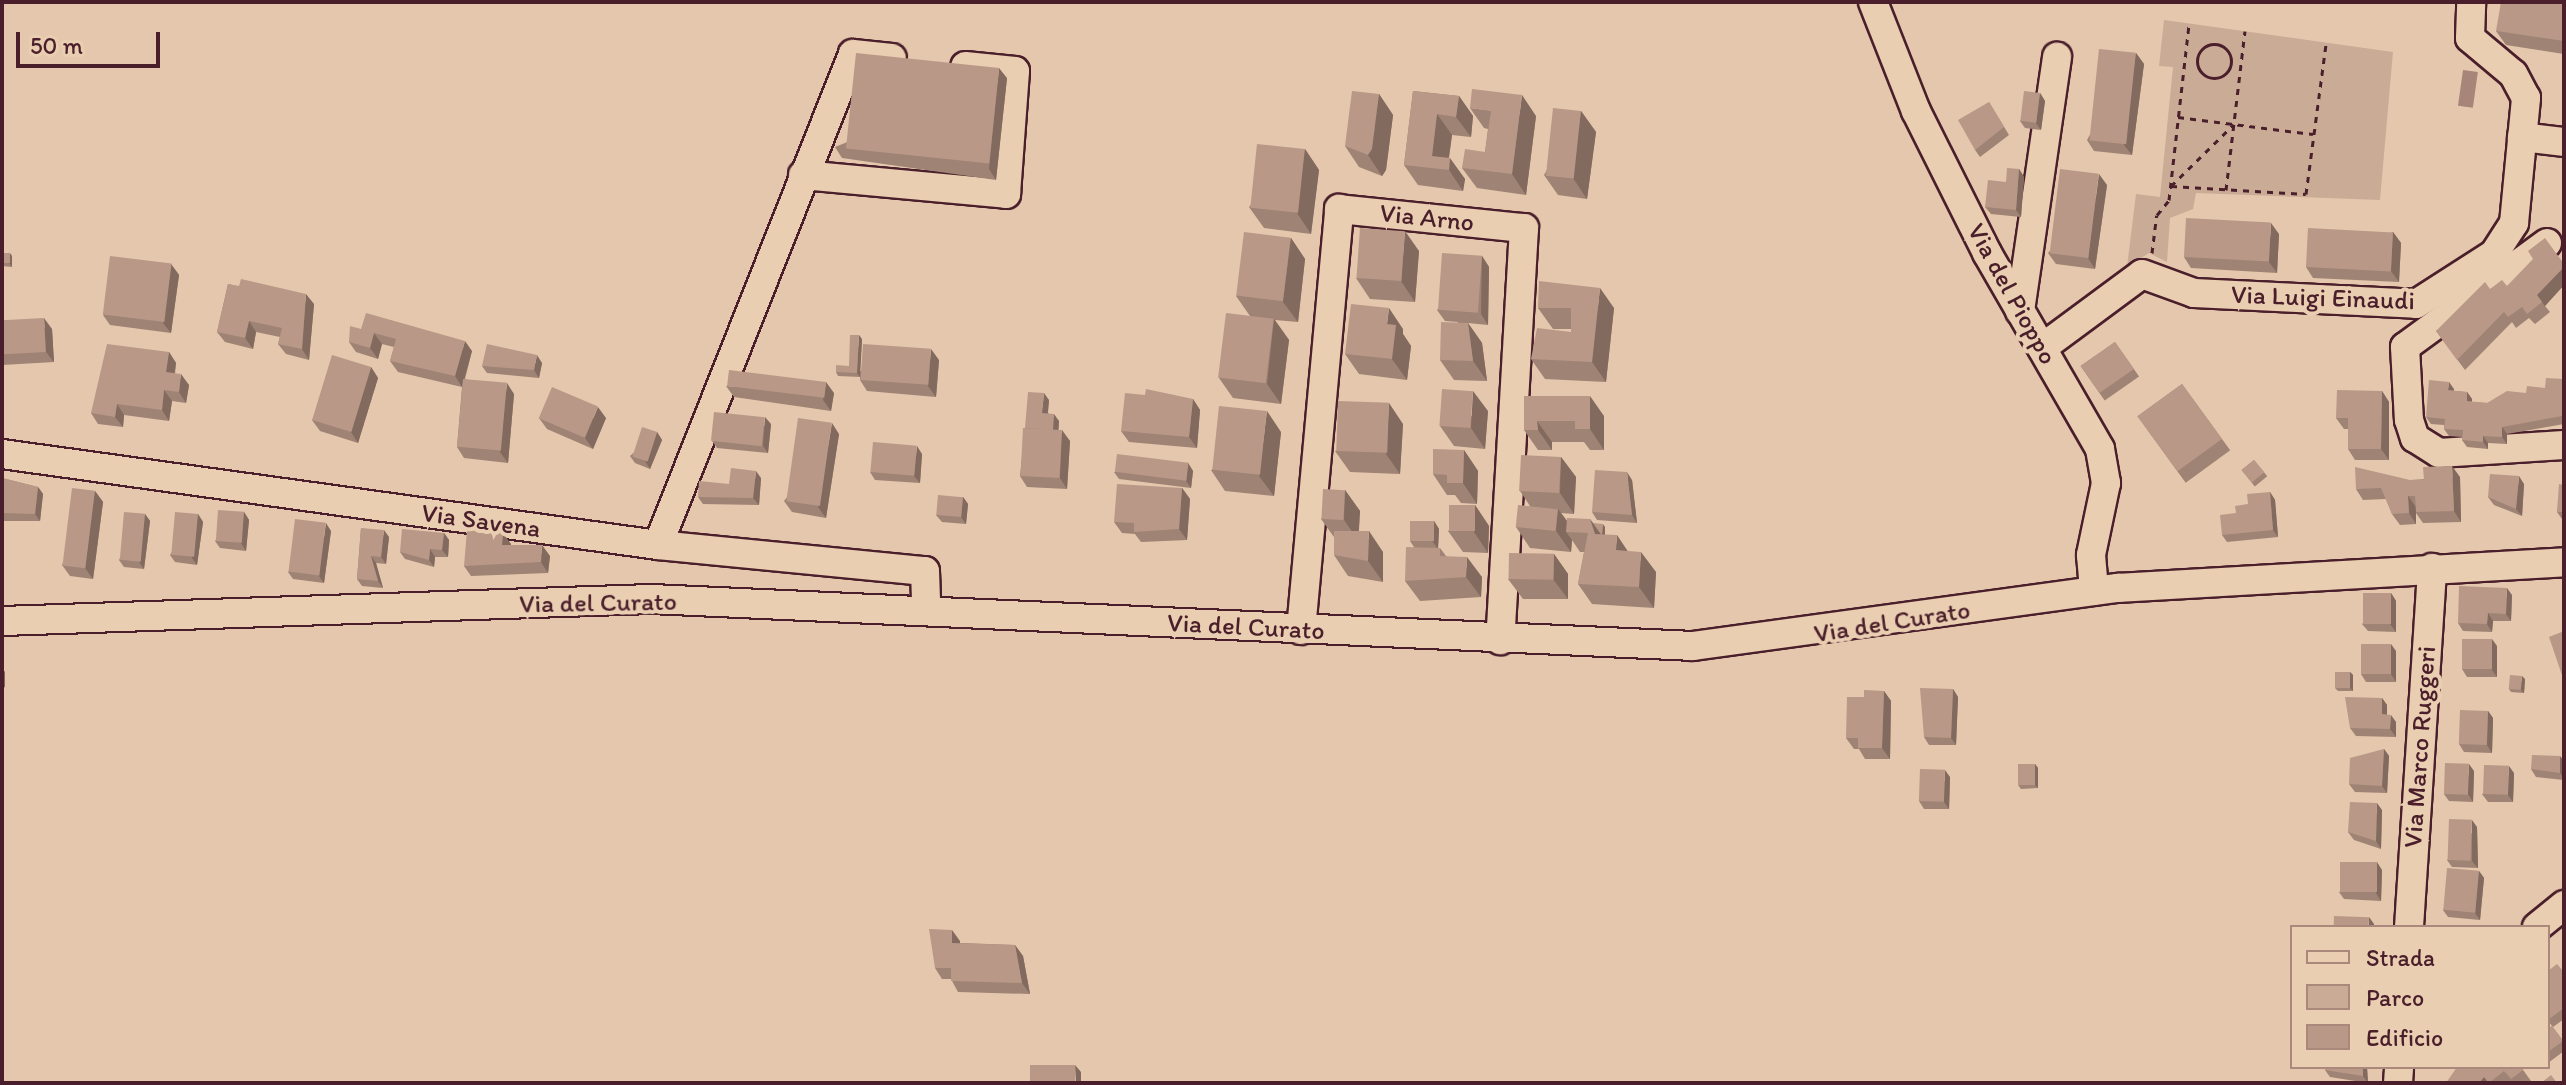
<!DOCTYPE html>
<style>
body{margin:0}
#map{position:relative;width:2566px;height:1085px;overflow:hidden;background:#e4c7ac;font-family:Itim,sans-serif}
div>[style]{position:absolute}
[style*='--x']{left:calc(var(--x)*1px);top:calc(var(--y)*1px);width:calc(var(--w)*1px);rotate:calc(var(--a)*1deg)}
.green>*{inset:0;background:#caab96}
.water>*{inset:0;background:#a78579;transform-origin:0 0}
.path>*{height:3px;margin-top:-1.5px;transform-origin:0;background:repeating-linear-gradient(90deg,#4a1f2b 0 6px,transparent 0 12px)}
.path>.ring{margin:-1.5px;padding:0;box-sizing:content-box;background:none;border:3px solid #4a1f2b;border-radius:50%}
.roads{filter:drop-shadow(2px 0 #4a1f2b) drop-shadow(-2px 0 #4a1f2b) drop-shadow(0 2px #4a1f2b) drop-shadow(0 -2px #4a1f2b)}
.minor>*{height:28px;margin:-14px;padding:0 14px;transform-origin:14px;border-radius:14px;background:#eaceb1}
.wall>*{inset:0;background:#9f8374;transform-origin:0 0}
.shaded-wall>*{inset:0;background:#826a5e}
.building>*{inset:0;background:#b99887;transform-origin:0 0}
span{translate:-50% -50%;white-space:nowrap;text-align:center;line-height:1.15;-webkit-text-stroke:8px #eaceb1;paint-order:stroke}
.street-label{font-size:26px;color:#4a1f2b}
.frame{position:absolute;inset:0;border:4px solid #4a1f2b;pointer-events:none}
.legend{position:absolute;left:2290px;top:925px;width:260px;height:144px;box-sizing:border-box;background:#eaceb1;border:2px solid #aa887b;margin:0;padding:10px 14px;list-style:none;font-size:24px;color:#4a1f2b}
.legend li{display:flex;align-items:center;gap:16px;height:40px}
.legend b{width:40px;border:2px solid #aa887b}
.scale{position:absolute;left:16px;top:32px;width:144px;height:36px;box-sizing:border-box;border:4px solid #4a1f2b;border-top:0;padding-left:10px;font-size:24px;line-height:28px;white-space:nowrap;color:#4a1f2b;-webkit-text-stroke:6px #eaceb1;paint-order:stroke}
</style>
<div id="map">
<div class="green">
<div style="clip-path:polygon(2164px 20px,2393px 52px,2380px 200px,2196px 193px,2193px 209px,2170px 218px,2167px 262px,2149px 253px,2127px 267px,2136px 194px,2160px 197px,2173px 67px,2159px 66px)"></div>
</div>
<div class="water">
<div style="left:2463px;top:70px;width:15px;height:36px;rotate:8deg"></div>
</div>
<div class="path">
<div class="ring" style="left:2197px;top:44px;width:31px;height:31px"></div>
<div style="--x:2178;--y:117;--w:136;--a:7.2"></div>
<div style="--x:2171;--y:186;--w:135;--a:3.4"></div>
<div style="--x:2306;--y:194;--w:151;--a:-82.4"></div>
<div style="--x:2171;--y:186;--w:88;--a:-44.5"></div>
<div style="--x:2226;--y:190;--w:160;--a:-83.2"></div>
<div style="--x:2152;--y:253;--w:38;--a:-83"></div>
<div style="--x:2157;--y:215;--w:19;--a:-51"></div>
<div style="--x:2169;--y:200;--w:177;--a:-83.5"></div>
</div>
<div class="roads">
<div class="minor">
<div style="--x:1873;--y:2;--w:117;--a:68.5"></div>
<div style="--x:1916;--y:111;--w:159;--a:63.4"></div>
<div style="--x:1987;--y:253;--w:226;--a:60"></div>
<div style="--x:2100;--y:449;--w:35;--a:80"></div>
<div style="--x:2106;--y:483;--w:74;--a:101.8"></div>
<div style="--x:2091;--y:555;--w:36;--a:85"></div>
<div style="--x:2522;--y:137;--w:42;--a:6.8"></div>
<div style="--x:803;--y:175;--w:204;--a:5.3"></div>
<div style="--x:1006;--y:194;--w:123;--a:-85.8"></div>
<div style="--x:1015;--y:71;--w:50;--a:-174.3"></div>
<div style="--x:2547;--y:243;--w:176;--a:143.8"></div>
<div style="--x:2405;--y:347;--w:73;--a:86.9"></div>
<div style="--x:2409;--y:420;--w:19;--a:72"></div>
<div style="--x:2415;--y:438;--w:28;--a:32"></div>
<div style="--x:2439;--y:453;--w:125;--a:-3.7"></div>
<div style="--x:2020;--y:311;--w:257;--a:-81.7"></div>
<div style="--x:2042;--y:348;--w:124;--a:-36.5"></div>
<div style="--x:2142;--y:274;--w:55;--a:20.1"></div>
<div style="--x:2194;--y:293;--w:222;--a:2.8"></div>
<div style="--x:2416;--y:304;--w:93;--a:-32.7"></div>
<div style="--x:2494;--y:254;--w:37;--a:-57"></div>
<div style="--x:2514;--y:223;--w:126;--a:-84.5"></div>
<div style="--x:2526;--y:98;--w:27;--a:-118"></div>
<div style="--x:2513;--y:74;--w:56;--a:-140.1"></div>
<div style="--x:2470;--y:38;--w:36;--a:-88"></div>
<div style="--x:2;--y:454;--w:662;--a:7.9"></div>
<div style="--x:658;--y:545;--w:268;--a:5.6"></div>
<div style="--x:925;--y:571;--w:38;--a:88"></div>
<div style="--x:658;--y:545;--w:528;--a:-68.34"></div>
<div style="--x:853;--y:54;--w:39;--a:6"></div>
<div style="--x:2;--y:621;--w:649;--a:-1.94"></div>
<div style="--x:651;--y:599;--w:1043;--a:2.58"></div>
<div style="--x:1693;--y:646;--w:429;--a:-7.8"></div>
<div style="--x:2118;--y:588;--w:447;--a:-3.3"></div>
<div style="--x:1301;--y:630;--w:423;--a:-84.8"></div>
<div style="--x:1339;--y:209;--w:186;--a:5.9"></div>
<div style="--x:1524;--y:228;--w:413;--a:93.3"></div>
<div style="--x:2409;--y:927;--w:360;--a:-86.3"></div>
<div style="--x:2537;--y:927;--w:35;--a:-39"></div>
<div style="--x:2398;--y:1083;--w:16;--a:-86"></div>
</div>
</div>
<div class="wall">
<div style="clip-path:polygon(2564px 2px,2564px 54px,2506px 45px,2496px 31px)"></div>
<div style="clip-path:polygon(2136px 53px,2144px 64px,2132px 155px,2094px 151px,2087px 140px)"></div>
<div style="clip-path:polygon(1007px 78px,996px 180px,842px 158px,835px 147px)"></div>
<div style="clip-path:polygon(1413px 91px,1459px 96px,1473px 116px,1471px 137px,1452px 135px,1449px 158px,1465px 179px,1463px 191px,1418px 185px,1404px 165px)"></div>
<div style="clip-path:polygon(2040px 93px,2045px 101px,2041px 130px,2025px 128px,2020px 121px)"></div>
<div style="clip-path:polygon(1379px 94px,1393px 115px,1386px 170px,1382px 176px,1359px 167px,1345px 146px)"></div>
<div style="clip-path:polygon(1989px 102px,2009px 135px,1980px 157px,1975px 150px)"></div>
<div style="clip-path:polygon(1470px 108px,1536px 116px,1526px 195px,1477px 188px,1462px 168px,1485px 152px,1488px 129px,1484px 128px)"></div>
<div style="clip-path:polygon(1581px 111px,1596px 132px,1587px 199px,1558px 195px,1544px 175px)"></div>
<div style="clip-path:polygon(1305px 149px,1319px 170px,1311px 234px,1264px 228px,1249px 207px)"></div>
<div style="clip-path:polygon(2019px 169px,2024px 177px,2021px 217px,1991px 214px,1985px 207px,2006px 182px)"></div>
<div style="clip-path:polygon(2107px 185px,2095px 269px,2056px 264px,2048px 253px)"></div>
<div style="clip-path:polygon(2393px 232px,2401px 243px,2399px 282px,2313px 278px,2306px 267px)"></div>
<div style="clip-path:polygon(2279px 234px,2277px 273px,2191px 268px,2184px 257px)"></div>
<div style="clip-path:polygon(1291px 238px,1305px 259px,1298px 322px,1275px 320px,1289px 340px,1281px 404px,1233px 398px,1219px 378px,1250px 316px,1236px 296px)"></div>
<div style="clip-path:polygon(1419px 251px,1415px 302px,1370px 299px,1356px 278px)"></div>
<div style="clip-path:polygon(2px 253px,12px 256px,12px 267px,2px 266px)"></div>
<div style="clip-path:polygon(1482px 256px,1489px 267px,1488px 325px,1468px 323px,1482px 343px,1487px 381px,1454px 380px,1440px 360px,1458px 322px,1445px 321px,1437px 310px)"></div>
<div style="clip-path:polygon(171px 264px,179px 275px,171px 333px,110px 325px,103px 315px)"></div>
<div style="clip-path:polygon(2564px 264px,2564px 285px,2545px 306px,2550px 312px,2535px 324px,2529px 318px,2516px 328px,2512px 322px,2465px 370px,2436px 331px,2490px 289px,2507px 286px)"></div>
<div style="clip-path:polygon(228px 284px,314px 304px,309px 360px,286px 354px,278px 344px,280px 337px,256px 332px,253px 349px,225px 342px,217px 332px)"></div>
<div style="clip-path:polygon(1538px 308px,1614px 308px,1606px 382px,1545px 379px,1531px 359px,1571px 332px,1571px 329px,1553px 329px)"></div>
<div style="clip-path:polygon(2px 320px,52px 329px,54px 362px,2px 365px)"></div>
<div style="clip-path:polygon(361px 329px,472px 351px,465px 379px,514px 394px,508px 463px,464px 458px,457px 447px,462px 387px,398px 372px,390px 361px,394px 347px,382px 344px,378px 359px,356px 352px,349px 342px)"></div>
<div style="clip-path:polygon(1403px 329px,1403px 334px,1411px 346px,1407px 380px,1359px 374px,1345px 354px)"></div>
<div style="clip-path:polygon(862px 339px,860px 371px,939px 360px,936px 397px,867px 391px,860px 380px,860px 377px,838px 376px,836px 372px,849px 366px)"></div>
<div style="left:2115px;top:342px;width:42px;height:42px;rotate:55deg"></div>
<div style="clip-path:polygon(169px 352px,176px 363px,175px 374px,189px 385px,186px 403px,172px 401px,169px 421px,124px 415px,123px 427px,98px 424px,91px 413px)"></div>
<div style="clip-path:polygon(542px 363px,539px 378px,487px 373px,482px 366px)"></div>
<div style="clip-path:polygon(371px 367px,378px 378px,358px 443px,320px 431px,312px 420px)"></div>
<div style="clip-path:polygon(2564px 379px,2564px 424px,2507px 434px,2507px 444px,2488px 443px,2488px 449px,2467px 447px,2462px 440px,2462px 437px,2449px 436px,2444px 429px,2444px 425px,2431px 424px,2426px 417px,2454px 389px,2454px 391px,2467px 392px,2472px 399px,2472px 402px,2487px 403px,2545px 388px)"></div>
<div style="left:2182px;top:384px;width:82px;height:55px;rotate:54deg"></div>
<div style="clip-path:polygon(726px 386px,834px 393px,831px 411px,734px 397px)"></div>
<div style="clip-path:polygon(2382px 391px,2389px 402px,2389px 460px,2355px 460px,2348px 449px,2348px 429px,2344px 429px,2336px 418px)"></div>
<div style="clip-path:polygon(1524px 396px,1604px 416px,1604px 450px,1590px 450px,1584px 442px,1552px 442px,1552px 450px,1538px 450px,1524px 430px)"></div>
<div style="clip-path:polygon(1193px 399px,1200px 410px,1197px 448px,1129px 442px,1121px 431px)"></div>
<div style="clip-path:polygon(1049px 400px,1048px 413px,1059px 421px,1058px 430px,1070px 441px,1067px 489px,1027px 487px,1020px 476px,1025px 428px)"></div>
<div style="clip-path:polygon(1488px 411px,1485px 449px,1454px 446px,1440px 426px)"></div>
<div style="clip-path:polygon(539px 418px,606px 418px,593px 449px,547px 429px)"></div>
<div style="clip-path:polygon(771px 424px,768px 453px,717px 448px,712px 441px)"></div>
<div style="clip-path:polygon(1403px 424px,1400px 474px,1350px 472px,1335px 451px)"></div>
<div style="clip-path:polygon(657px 432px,662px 440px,650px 469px,635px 463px,630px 456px)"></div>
<div style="clip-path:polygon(1281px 432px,1274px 496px,1225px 491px,1211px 470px)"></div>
<div style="clip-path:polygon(839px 434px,826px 518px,792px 512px,784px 501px)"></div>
<div style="clip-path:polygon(1464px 450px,1478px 471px,1477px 504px,1461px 503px,1455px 495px,1447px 495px,1433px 474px)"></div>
<div style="clip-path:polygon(922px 454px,920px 483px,875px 480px,870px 472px)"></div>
<div style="clip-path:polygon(1561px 457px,1576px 477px,1574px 514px,1561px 513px,1567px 521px,1590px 519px,1593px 523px,1605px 527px,1605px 535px,1656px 572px,1654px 608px,1592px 604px,1578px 584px,1584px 552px,1580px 552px,1572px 540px,1571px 552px,1530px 548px,1516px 527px,1530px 506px,1520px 491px)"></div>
<div style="left:2254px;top:460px;width:21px;height:16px;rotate:51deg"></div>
<div style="clip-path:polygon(1188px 463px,1193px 471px,1191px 488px,1119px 479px,1114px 472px)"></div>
<div style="clip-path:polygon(2460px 477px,2461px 522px,2423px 523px,2416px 513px,2416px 524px,2400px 525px,2392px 514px,2386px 499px,2363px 500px,2356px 489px,2410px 480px)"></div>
<div style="clip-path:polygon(2px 478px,38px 487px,43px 494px,40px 521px,2px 521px)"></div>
<div style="clip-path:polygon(761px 478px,759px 505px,703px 504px,698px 497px,729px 484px)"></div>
<div style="clip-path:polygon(1632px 480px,1637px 523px,1597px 520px,1592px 512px)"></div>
<div style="clip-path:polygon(2524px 484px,2522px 516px,2494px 505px,2488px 497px)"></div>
<div style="clip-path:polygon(2564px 485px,2564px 519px,2562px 519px,2557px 512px)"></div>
<div style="clip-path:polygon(1182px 488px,1190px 499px,1187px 540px,1141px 542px,1135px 534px,1122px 533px,1114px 522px)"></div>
<div style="clip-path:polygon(1345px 490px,1360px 511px,1359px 531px,1383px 552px,1383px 582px,1348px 576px,1334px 555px,1334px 537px,1321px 519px)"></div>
<div style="clip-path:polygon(95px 491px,103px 502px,93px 579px,70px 576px,62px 565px)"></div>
<div style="clip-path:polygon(2270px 492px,2275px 500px,2278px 537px,2227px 542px,2222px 535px,2236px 513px,2248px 504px)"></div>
<div style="clip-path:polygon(963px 497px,968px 504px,966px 524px,942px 522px,936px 515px)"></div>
<div style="clip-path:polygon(1475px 505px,1489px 526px,1488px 553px,1463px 552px,1448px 531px)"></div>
<div style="clip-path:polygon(244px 512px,249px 520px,246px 551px,220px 548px,215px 541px)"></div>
<div style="clip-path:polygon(145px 514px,150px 521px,144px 569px,124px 567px,119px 560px)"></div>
<div style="clip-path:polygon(198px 514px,203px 522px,197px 565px,175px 562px,170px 555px)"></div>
<div style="clip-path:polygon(1434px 521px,1439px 529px,1438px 548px,1440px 548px,1446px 556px,1482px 577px,1481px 597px,1420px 601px,1405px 581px,1414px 547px,1410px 541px)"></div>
<div style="clip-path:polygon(361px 528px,389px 537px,386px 564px,376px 563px,383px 588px,362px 586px,357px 579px)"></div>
<div style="clip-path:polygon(331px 531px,324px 583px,293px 579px,288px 572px)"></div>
<div style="clip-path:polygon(444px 533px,449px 540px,448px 557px,435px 557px,434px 567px,405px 559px,400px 552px)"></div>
<div style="clip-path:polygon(503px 533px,511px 545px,550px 556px,548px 573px,471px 576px,464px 566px)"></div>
<div style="clip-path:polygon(1554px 554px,1568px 574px,1568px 599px,1523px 599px,1508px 579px)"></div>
<div style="clip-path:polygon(2391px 593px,2396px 601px,2396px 632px,2368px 631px,2362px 624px)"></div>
<div style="clip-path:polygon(2512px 595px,2511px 621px,2493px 621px,2492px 632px,2463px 631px,2458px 623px)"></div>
<div style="clip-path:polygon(2497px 646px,2497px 677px,2467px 677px,2462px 669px)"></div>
<div style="clip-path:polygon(2396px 651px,2396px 682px,2366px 682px,2361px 674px)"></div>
<div style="clip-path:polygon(2350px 672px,2353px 675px,2353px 691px,2338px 691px,2335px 688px)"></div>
<div style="clip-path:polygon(2525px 679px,2524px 693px,2511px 692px,2509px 689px)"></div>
<div style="clip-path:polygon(1953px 689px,1958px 697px,1956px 745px,1929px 745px,1924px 737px)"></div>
<div style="clip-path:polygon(1884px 691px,1891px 701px,1890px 759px,1865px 759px,1859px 749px,1854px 749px,1846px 738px,1864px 697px)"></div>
<div style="clip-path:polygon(2382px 698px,2387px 705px,2387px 715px,2396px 722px,2396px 737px,2356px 736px,2350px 728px)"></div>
<div style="clip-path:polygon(2488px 711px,2493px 718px,2492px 753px,2464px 752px,2459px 744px)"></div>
<div style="clip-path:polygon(2384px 749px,2389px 756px,2387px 793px,2355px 792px,2349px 784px)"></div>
<div style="clip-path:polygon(2564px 761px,2564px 780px,2536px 777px,2531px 769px)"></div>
<div style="clip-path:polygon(2035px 764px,2038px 768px,2038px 788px,2021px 789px,2018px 785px)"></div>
<div style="clip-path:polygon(2474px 771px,2473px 802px,2449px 801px,2444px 794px)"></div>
<div style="clip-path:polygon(2514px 773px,2513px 802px,2488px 802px,2482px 794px)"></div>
<div style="clip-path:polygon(1950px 777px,1949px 809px,1924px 809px,1919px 801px)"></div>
<div style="clip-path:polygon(2382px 810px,2381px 849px,2354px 840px,2348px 832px)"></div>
<div style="clip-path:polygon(2477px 827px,2478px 868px,2452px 867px,2447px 860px)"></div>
<div style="clip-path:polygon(2382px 870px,2381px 901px,2344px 899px,2339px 892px)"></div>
<div style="clip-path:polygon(2479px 871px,2484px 878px,2480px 920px,2448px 917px,2443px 910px)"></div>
<div style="clip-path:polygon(960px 941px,960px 943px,1015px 945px,1023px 956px,1030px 994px,958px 992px,951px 979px,942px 979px,935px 968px)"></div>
<div style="clip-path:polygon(2564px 972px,2564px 1019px,2553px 1027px,2548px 1021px)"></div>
<div style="clip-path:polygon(2552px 1026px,2564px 1042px,2564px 1051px,2548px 1063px,2548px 1029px)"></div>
<div style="clip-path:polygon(2325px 1067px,2367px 1067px,2368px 1083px,2330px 1077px,2325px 1070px)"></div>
<div style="clip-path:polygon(2521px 1067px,2531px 1081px,2528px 1083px,2513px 1083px,2512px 1082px,2510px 1083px,2446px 1083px)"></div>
</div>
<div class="shaded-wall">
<div style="clip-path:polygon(2136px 53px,2144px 64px,2132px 155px,2124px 145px)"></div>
<div style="clip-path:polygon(999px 68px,1007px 78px,996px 180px,989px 169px)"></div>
<div style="clip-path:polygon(2040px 93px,2045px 101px,2041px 130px,2036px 123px)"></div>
<div style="clip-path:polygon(1379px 94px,1393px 115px,1386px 170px,1382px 176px,1368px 155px)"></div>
<div style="clip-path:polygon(1522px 95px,1536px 116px,1526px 195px,1512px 174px)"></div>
<div style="clip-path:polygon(1459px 96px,1473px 116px,1471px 137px,1456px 117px)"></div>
<div style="clip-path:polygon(1581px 111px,1596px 132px,1587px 199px,1573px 178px)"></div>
<div style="clip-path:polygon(1437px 114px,1452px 135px,1447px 170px,1432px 156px)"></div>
<div style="clip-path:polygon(1305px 149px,1319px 170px,1311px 234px,1297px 213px)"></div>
<div style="clip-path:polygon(1450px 158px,1465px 179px,1463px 191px,1449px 170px)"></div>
<div style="clip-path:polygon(2019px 169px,2024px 177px,2021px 217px,2016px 210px)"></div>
<div style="clip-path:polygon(2099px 174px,2107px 185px,2095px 269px,2088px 258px)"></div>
<div style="clip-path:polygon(2271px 223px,2279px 234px,2277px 273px,2269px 262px)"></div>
<div style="clip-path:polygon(1405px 231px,1419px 251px,1415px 302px,1401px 281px)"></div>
<div style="clip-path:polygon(2393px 232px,2401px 243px,2399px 282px,2391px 271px)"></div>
<div style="clip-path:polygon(1291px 238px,1305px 259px,1298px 322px,1283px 302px)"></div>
<div style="clip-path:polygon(10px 253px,12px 256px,12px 267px,9px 263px)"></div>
<div style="clip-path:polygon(1482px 256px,1489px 267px,1488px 325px,1481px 314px)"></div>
<div style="clip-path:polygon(171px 264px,179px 275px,171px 333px,163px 323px)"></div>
<div style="clip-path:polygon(2564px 267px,2564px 285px,2545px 306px,2537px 295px)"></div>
<div style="clip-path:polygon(1600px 288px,1614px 308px,1606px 382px,1592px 362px)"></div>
<div style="clip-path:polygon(306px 294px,314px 304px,309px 360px,302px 349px)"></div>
<div style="clip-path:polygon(1389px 308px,1403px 329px,1403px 334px,1411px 346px,1407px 380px,1392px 359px,1387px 324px)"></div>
<div style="clip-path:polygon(44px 318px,52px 329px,54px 362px,46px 352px)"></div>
<div style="clip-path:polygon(1274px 319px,1289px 340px,1281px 404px,1267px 384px)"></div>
<div style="clip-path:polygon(249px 321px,256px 332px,253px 349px,245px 338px)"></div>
<div style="clip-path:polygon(1468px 323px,1482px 343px,1487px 381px,1473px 361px)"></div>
<div style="clip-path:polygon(374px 333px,382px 344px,378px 359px,370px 348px)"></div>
<div style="clip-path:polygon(859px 335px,862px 339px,860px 377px,857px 373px)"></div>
<div style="clip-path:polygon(465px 341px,472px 351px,462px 387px,455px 376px)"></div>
<div style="clip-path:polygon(931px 349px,939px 360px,936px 397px,928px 386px)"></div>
<div style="clip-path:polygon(169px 352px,176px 363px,173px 383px,166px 372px)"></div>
<div style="clip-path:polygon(537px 355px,542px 363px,539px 378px,534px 370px)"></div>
<div style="clip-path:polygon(371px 367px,378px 378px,358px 443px,351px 432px)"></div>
<div style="clip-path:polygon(181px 374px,189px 385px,186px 403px,179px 392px)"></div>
<div style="clip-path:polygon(826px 382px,834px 393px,831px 411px,823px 400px)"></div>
<div style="clip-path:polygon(2449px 382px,2454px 389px,2454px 398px,2448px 390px)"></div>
<div style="clip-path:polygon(507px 383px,514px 394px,508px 463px,500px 452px)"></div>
<div style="clip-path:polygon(164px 390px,172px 401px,169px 421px,162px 410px)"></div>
<div style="clip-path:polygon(1473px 391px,1488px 411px,1485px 449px,1471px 428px)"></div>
<div style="clip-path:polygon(2382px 391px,2389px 402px,2389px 460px,2381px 449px)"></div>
<div style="clip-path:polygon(2467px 392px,2472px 399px,2472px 409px,2467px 401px)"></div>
<div style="clip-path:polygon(1044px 393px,1049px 400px,1047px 420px,1042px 413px)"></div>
<div style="clip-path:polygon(1590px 396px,1604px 416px,1604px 450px,1590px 429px)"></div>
<div style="clip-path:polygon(1193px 399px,1200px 410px,1197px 448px,1189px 437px)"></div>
<div style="clip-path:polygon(1389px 403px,1403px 424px,1400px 474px,1386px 454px)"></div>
<div style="clip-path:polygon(117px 404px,124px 415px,123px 427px,115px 417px)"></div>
<div style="clip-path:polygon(598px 407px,606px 418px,593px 449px,585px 438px)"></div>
<div style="clip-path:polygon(1267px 411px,1281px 432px,1274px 496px,1259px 476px)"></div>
<div style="clip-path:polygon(1054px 414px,1059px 421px,1058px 440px,1052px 433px)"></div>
<div style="clip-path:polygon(765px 417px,771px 424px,768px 453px,763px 446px)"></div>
<div style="clip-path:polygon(1537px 421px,1552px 442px,1552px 450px,1538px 430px)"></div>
<div style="clip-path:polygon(832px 423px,839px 434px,826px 518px,818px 507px)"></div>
<div style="clip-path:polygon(2502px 427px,2507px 434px,2507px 444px,2502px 437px)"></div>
<div style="clip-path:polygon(1062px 430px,1070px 441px,1067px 489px,1060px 478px)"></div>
<div style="clip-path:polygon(657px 432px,662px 440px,650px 469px,645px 461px)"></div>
<div style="clip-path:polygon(2483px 436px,2488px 443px,2488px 449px,2483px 442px)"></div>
<div style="clip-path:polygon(917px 446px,922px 454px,920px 483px,914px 476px)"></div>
<div style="clip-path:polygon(1464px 450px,1478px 471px,1477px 504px,1463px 483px)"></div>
<div style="clip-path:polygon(1561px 457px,1576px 477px,1574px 514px,1560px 493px)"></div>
<div style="clip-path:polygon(1188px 463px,1193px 471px,1191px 488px,1186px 481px)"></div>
<div style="clip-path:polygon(2452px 466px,2460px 477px,2461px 522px,2454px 511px)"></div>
<div style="clip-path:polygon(756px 471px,761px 478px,759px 505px,753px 498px)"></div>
<div style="clip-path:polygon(1627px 472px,1632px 480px,1637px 523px,1632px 515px)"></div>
<div style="clip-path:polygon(2519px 476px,2524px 484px,2522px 516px,2516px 509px)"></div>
<div style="clip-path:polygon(38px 487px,43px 494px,40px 521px,35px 514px)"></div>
<div style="clip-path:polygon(1182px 488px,1190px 499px,1187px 540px,1179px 529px)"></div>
<div style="clip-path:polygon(1345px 490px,1360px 511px,1358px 540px,1344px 520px)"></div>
<div style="clip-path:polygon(95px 491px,103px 502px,93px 579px,85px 568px)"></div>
<div style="clip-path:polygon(2270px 492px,2275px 500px,2278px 537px,2273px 530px)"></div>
<div style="clip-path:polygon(2408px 496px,2416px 507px,2416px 524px,2409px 513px)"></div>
<div style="clip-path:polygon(963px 497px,968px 504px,966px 524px,961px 517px)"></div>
<div style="clip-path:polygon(1475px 505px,1489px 526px,1488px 553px,1474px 532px)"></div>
<div style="clip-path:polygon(1558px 509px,1573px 529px,1566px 532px,1572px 540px,1571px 552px,1556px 531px)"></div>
<div style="clip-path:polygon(244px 512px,249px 520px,246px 551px,241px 543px)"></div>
<div style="clip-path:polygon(145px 514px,150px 521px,144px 569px,139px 562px)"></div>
<div style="clip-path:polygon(198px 514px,203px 522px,197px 565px,192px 558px)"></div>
<div style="clip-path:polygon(1590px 519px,1602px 536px,1603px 524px,1605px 527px,1605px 540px,1595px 534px)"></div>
<div style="clip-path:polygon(1434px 521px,1439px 529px,1438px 549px,1433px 542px)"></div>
<div style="clip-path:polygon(326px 523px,331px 531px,324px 583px,319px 576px)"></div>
<div style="clip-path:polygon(384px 530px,389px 537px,386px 564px,381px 557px)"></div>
<div style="clip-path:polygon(1369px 531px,1383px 552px,1383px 582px,1368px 561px)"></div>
<div style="clip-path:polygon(444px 533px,449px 540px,448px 557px,442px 550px)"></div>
<div style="clip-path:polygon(503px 533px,511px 544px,510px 556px,502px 545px)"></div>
<div style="clip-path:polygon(1617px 535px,1631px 556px,1616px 550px)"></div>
<div style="clip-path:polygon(542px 545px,550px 556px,548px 573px,541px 562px)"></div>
<div style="clip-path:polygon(430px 549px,435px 557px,434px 567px,429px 560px)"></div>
<div style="clip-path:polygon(1641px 552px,1656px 572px,1654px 608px,1639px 587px)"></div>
<div style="clip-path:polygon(1554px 554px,1568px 574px,1568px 599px,1553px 579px)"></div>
<div style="clip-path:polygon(371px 556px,376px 563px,383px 588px,378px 581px)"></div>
<div style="clip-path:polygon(1467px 557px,1482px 577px,1481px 597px,1466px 577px)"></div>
<div style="clip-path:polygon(2507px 588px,2512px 595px,2511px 621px,2506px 614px)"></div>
<div style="clip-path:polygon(2391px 593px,2396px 601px,2396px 632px,2390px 624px)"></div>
<div style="clip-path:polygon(2488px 613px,2493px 621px,2492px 632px,2487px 624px)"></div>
<div style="clip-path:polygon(2492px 639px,2497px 646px,2497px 677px,2492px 670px)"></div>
<div style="clip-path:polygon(2391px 644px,2396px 651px,2396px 682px,2391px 674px)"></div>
<div style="clip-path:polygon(2px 668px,5px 672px,5px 688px,2px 683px)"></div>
<div style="clip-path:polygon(2350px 672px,2353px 675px,2353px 691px,2350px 688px)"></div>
<div style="clip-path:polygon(2522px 676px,2525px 679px,2524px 693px,2521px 690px)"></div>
<div style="clip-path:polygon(1953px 689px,1958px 697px,1956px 745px,1951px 738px)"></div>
<div style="clip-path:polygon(1884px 691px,1891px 701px,1890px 759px,1882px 748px)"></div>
<div style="clip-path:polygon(2382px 698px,2387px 705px,2387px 722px,2382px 714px)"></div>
<div style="clip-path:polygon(2488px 711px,2493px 718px,2492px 753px,2487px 745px)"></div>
<div style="clip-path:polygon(2391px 715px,2396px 722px,2396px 737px,2390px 729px)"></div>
<div style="clip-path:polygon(2384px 749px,2389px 756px,2387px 793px,2382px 786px)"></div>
<div style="clip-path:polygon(2560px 756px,2564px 761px,2564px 779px,2560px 773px)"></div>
<div style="clip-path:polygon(2035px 764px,2038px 768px,2038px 788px,2035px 785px)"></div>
<div style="clip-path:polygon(2469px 764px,2474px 771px,2473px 802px,2468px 794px)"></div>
<div style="clip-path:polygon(2509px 766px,2514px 773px,2513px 802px,2508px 795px)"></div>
<div style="clip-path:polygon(1945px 770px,1950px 777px,1949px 809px,1944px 802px)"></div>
<div style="clip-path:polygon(2377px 803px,2382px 810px,2381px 849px,2376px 841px)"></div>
<div style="clip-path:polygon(2472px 820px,2477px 827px,2478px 868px,2472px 861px)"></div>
<div style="clip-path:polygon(2377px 862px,2382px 870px,2381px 901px,2376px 893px)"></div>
<div style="clip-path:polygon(2479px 871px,2484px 878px,2480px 920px,2475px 913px)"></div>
<div style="clip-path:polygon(2369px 917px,2374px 924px,2374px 927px,2369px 927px)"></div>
<div style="clip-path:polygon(952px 930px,960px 941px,959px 954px,952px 943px)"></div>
<div style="clip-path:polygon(1015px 945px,1023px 956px,1030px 994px,1022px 983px)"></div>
<div style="clip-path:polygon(1075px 1065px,1081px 1072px,1081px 1083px,1076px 1083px)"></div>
<div style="clip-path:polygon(2363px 1067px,2367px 1067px,2368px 1083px,2363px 1076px)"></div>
<div style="clip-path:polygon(2484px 1077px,2488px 1083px,2479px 1083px)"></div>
</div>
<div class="building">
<div style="clip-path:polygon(2501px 2px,2564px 2px,2564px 41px,2496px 31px)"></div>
<div style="left:2099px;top:49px;width:37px;height:92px;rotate:6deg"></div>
<div style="left:856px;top:53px;width:144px;height:96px;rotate:6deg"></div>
<div style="clip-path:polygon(1472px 89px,1522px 95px,1512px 174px,1462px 168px,1465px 149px,1485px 152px,1491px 111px,1470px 108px)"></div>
<div style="clip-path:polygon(1352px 91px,1379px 94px,1372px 149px,1368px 155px,1345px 146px)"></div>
<div style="clip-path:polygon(1413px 91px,1459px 96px,1456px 117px,1437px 114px,1432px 156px,1450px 158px,1449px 170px,1404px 165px)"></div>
<div style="left:2024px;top:91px;width:16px;height:30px;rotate:7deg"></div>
<div style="clip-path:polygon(1989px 102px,2004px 127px,1975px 150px,1958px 120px)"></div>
<div style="left:1553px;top:108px;width:28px;height:68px;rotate:6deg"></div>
<div style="left:1257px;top:144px;width:48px;height:64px;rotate:6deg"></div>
<div style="clip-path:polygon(2007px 168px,2019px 169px,2016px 210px,1985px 207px,1988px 180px,2006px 182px)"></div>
<div style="left:2060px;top:169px;width:39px;height:85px;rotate:7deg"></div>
<div style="left:2186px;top:218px;width:85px;height:39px;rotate:3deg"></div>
<div style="left:1360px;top:228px;width:45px;height:50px;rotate:4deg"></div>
<div style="left:2308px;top:228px;width:85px;height:39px;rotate:3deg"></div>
<div style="left:1244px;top:232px;width:47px;height:64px;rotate:7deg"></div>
<div style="clip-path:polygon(2545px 238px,2564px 264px,2564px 267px,2537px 295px,2542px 302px,2527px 314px,2522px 307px,2508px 317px,2504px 312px,2457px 360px,2436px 331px,2485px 282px,2490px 289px,2502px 280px,2507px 286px,2533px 259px,2528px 251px)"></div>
<div style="left:2px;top:253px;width:8px;height:10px"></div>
<div style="left:1442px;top:253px;width:40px;height:57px;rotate:4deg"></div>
<div style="left:110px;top:256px;width:62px;height:59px;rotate:7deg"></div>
<div style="clip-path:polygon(241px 279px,306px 294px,302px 349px,278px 344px,282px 328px,249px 321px,245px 338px,217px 332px,228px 284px,239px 286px)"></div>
<div style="clip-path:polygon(1539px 281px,1600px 288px,1592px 362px,1531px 359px,1537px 328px,1571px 332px,1571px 308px,1538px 308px)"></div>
<div style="clip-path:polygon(1351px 304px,1389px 308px,1387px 324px,1396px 325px,1392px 359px,1345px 354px)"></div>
<div style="clip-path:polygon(366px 313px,465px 341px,455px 376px,390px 361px,396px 339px,374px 333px,370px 348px,349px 342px,350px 326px,361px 329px)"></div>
<div style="left:1226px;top:313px;width:48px;height:65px;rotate:7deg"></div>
<div style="left:44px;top:318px;width:34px;height:42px;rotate:87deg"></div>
<div style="clip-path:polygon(1441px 322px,1468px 323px,1473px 361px,1440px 360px)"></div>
<div style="clip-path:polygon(850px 335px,859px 335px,857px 373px,836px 372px,836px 365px,849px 366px)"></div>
<div style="left:2115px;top:342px;width:33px;height:42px;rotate:55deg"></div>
<div style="clip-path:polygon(107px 344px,169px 352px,166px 372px,181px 374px,179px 392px,164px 390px,162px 410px,117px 404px,115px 417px,91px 413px)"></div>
<div style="clip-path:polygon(487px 344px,537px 355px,534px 370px,482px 366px)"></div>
<div style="left:863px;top:344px;width:68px;height:36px;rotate:4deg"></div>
<div style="left:332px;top:355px;width:41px;height:68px;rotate:17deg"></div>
<div style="left:729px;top:370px;width:98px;height:16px;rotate:7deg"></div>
<div style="clip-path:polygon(2546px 378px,2564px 379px,2562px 416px,2502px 427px,2502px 437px,2483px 436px,2483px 442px,2462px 440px,2463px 430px,2444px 429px,2445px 419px,2426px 417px,2429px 380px,2449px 382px,2448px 390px,2467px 392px,2467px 401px,2487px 403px,2507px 391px,2526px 393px,2527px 386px,2545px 388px)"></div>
<div style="left:463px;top:379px;width:44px;height:68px;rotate:5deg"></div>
<div style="left:2182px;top:384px;width:68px;height:55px;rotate:54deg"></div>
<div style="left:552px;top:387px;width:50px;height:34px;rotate:23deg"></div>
<div style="clip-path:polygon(1146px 389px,1193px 399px,1189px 437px,1121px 431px,1125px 393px,1145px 395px)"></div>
<div style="left:1442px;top:389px;width:31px;height:37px;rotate:4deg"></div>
<div style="clip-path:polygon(2337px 390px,2382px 391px,2381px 449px,2348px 449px,2348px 418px,2336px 418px)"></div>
<div style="clip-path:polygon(1028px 392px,1044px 393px,1042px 413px,1054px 414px,1053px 430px,1025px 428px)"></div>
<div style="clip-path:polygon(1524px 396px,1590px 396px,1590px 429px,1575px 429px,1575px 421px,1537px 421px,1538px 430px,1524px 430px)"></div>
<div style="left:1338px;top:401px;width:51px;height:50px;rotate:2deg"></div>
<div style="left:1219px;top:406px;width:48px;height:64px;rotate:6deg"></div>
<div style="left:714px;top:412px;width:51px;height:29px;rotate:6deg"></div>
<div style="left:798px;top:418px;width:34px;height:84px;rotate:8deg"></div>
<div style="left:642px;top:427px;width:16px;height:31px;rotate:18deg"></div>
<div style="left:1023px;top:428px;width:39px;height:48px;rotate:3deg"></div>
<div style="left:873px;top:442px;width:44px;height:30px;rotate:5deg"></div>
<div style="clip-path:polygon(1433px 449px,1464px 450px,1463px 483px,1447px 483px,1447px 475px,1433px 474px)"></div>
<div style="left:1117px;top:454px;width:72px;height:18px;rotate:7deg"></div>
<div style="left:1521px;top:455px;width:40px;height:36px;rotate:3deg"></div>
<div style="left:2254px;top:460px;width:16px;height:16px;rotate:50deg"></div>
<div style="clip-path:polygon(2452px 466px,2454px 511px,2416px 512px,2415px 496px,2408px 496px,2409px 513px,2392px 514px,2381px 488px,2356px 489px,2355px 467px,2410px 480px,2424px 480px,2423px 467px)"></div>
<div style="clip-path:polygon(731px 468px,756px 471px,753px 498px,698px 497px,699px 481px,729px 484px)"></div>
<div style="clip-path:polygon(1595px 470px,1627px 472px,1632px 515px,1592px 512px)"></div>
<div style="clip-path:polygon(2490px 474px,2519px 476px,2516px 509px,2488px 497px)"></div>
<div style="clip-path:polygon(2px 478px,38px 487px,35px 514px,2px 513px)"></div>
<div style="clip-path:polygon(1117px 484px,1182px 488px,1179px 529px,1134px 532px,1134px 523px,1114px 522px)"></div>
<div style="clip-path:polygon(2559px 484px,2564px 485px,2564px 512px,2557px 512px)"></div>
<div style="left:72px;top:488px;width:23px;height:78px;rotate:7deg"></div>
<div style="left:1323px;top:489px;width:22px;height:30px;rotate:3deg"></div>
<div style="clip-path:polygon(2270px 492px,2273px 530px,2222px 535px,2220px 515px,2236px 513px,2235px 506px,2248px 504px,2247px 494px)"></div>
<div style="left:938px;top:495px;width:25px;height:20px;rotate:5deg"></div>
<div style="left:1449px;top:505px;width:26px;height:26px"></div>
<div style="left:1518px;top:505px;width:40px;height:22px;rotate:6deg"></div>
<div style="left:218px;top:510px;width:26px;height:31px;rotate:4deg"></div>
<div style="left:124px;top:512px;width:21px;height:48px;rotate:5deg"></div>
<div style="left:175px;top:512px;width:23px;height:43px;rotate:5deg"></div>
<div style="clip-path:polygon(1567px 518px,1590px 519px,1595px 534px,1617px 535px,1616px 550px,1641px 552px,1639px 587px,1578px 584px,1588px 533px,1566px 532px)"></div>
<div style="left:295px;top:519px;width:31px;height:53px;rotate:7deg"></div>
<div style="left:1410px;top:521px;width:24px;height:20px"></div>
<div style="clip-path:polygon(1593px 523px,1603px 524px,1602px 534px,1601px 534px)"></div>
<div style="clip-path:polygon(361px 528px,384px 530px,381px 557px,371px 556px,378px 581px,357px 579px)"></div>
<div style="clip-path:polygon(402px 529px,444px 533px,442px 550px,430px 549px,429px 560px,400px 552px)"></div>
<div style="clip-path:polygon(467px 530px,503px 533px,502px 545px,542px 545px,541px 562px,464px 566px)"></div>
<div style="clip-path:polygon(1334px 531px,1369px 531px,1368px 561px,1334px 555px)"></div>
<div style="clip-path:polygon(1406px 547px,1440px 548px,1440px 556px,1467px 557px,1466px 577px,1405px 581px)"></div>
<div style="left:1509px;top:553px;width:45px;height:26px;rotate:1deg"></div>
<div style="clip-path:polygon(2459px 586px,2507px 588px,2506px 614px,2488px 613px,2487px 624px,2458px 623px)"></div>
<div style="left:2363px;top:593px;width:28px;height:31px"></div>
<div style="clip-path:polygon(2564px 631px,2564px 681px,2549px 637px)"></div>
<div style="left:2462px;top:639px;width:30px;height:30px"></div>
<div style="left:2361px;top:644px;width:30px;height:30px"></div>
<div style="left:2335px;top:672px;width:15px;height:16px"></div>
<div style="left:2510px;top:675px;width:12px;height:14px;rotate:5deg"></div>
<div style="clip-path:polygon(1920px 688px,1953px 689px,1951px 738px,1924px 737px)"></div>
<div style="clip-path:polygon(1864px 690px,1884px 691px,1882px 748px,1858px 748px,1858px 738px,1846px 738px,1847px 697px,1864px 697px)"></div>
<div style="clip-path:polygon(2345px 697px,2382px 698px,2382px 714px,2391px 715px,2390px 729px,2350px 728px)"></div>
<div style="left:2460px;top:710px;width:28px;height:34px;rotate:2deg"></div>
<div style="clip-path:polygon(2384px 749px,2382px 786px,2349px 784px,2350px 758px)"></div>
<div style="clip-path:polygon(2532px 755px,2560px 756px,2560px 773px,2531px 769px)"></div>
<div style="left:2445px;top:763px;width:24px;height:31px;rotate:2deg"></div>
<div style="left:2018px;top:764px;width:17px;height:21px"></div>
<div style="left:2484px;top:765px;width:25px;height:29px;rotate:2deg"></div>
<div style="left:1920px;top:769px;width:25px;height:32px;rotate:2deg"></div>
<div style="clip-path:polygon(2350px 802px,2377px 803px,2376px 841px,2348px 832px)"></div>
<div style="left:2449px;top:819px;width:23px;height:41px;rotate:2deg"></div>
<div style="left:2340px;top:862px;width:37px;height:30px"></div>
<div style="left:2447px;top:868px;width:32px;height:42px;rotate:5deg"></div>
<div style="left:2334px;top:916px;width:35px;height:11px;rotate:2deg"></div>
<div style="clip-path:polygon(929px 929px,952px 930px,952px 943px,1015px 945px,1022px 983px,951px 981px,951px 968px,935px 968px)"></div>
<div style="clip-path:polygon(2557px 964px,2564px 972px,2564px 1008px,2548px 1020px,2548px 971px)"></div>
<div style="clip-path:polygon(2552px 1026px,2563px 1041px,2548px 1052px,2548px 1029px)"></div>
<div style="left:1030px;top:1065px;width:45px;height:18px"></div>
<div style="clip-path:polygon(2325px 1067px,2363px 1067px,2363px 1076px,2325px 1070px)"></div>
<div style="clip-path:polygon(2457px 1067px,2521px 1067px,2523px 1070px,2511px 1079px,2504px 1071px,2489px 1083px,2484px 1077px,2479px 1083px,2446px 1083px)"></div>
<div style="clip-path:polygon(2551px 1075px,2557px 1083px,2541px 1083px)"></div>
</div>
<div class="street-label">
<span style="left:1427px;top:218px;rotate:6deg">Via Arno</span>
<span style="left:2012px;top:294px;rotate:61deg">Via del Pioppo</span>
<span style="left:2323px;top:298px;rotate:2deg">Via Luigi Einaudi</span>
<span style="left:481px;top:521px;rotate:8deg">Via Savena</span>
<span style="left:598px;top:603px;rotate:-1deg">Via del Curato</span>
<span style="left:1892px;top:622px;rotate:-9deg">Via del Curato</span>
<span style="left:1246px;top:627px;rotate:3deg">Via del Curato</span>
<span style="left:2420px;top:747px;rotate:-86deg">Via Marco Ruggeri</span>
</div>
<div class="frame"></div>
<ul class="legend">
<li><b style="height:10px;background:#eaceb1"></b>Strada</li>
<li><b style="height:22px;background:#caab96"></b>Parco</li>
<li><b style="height:22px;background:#b99887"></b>Edificio</li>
</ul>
<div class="scale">50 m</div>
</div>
